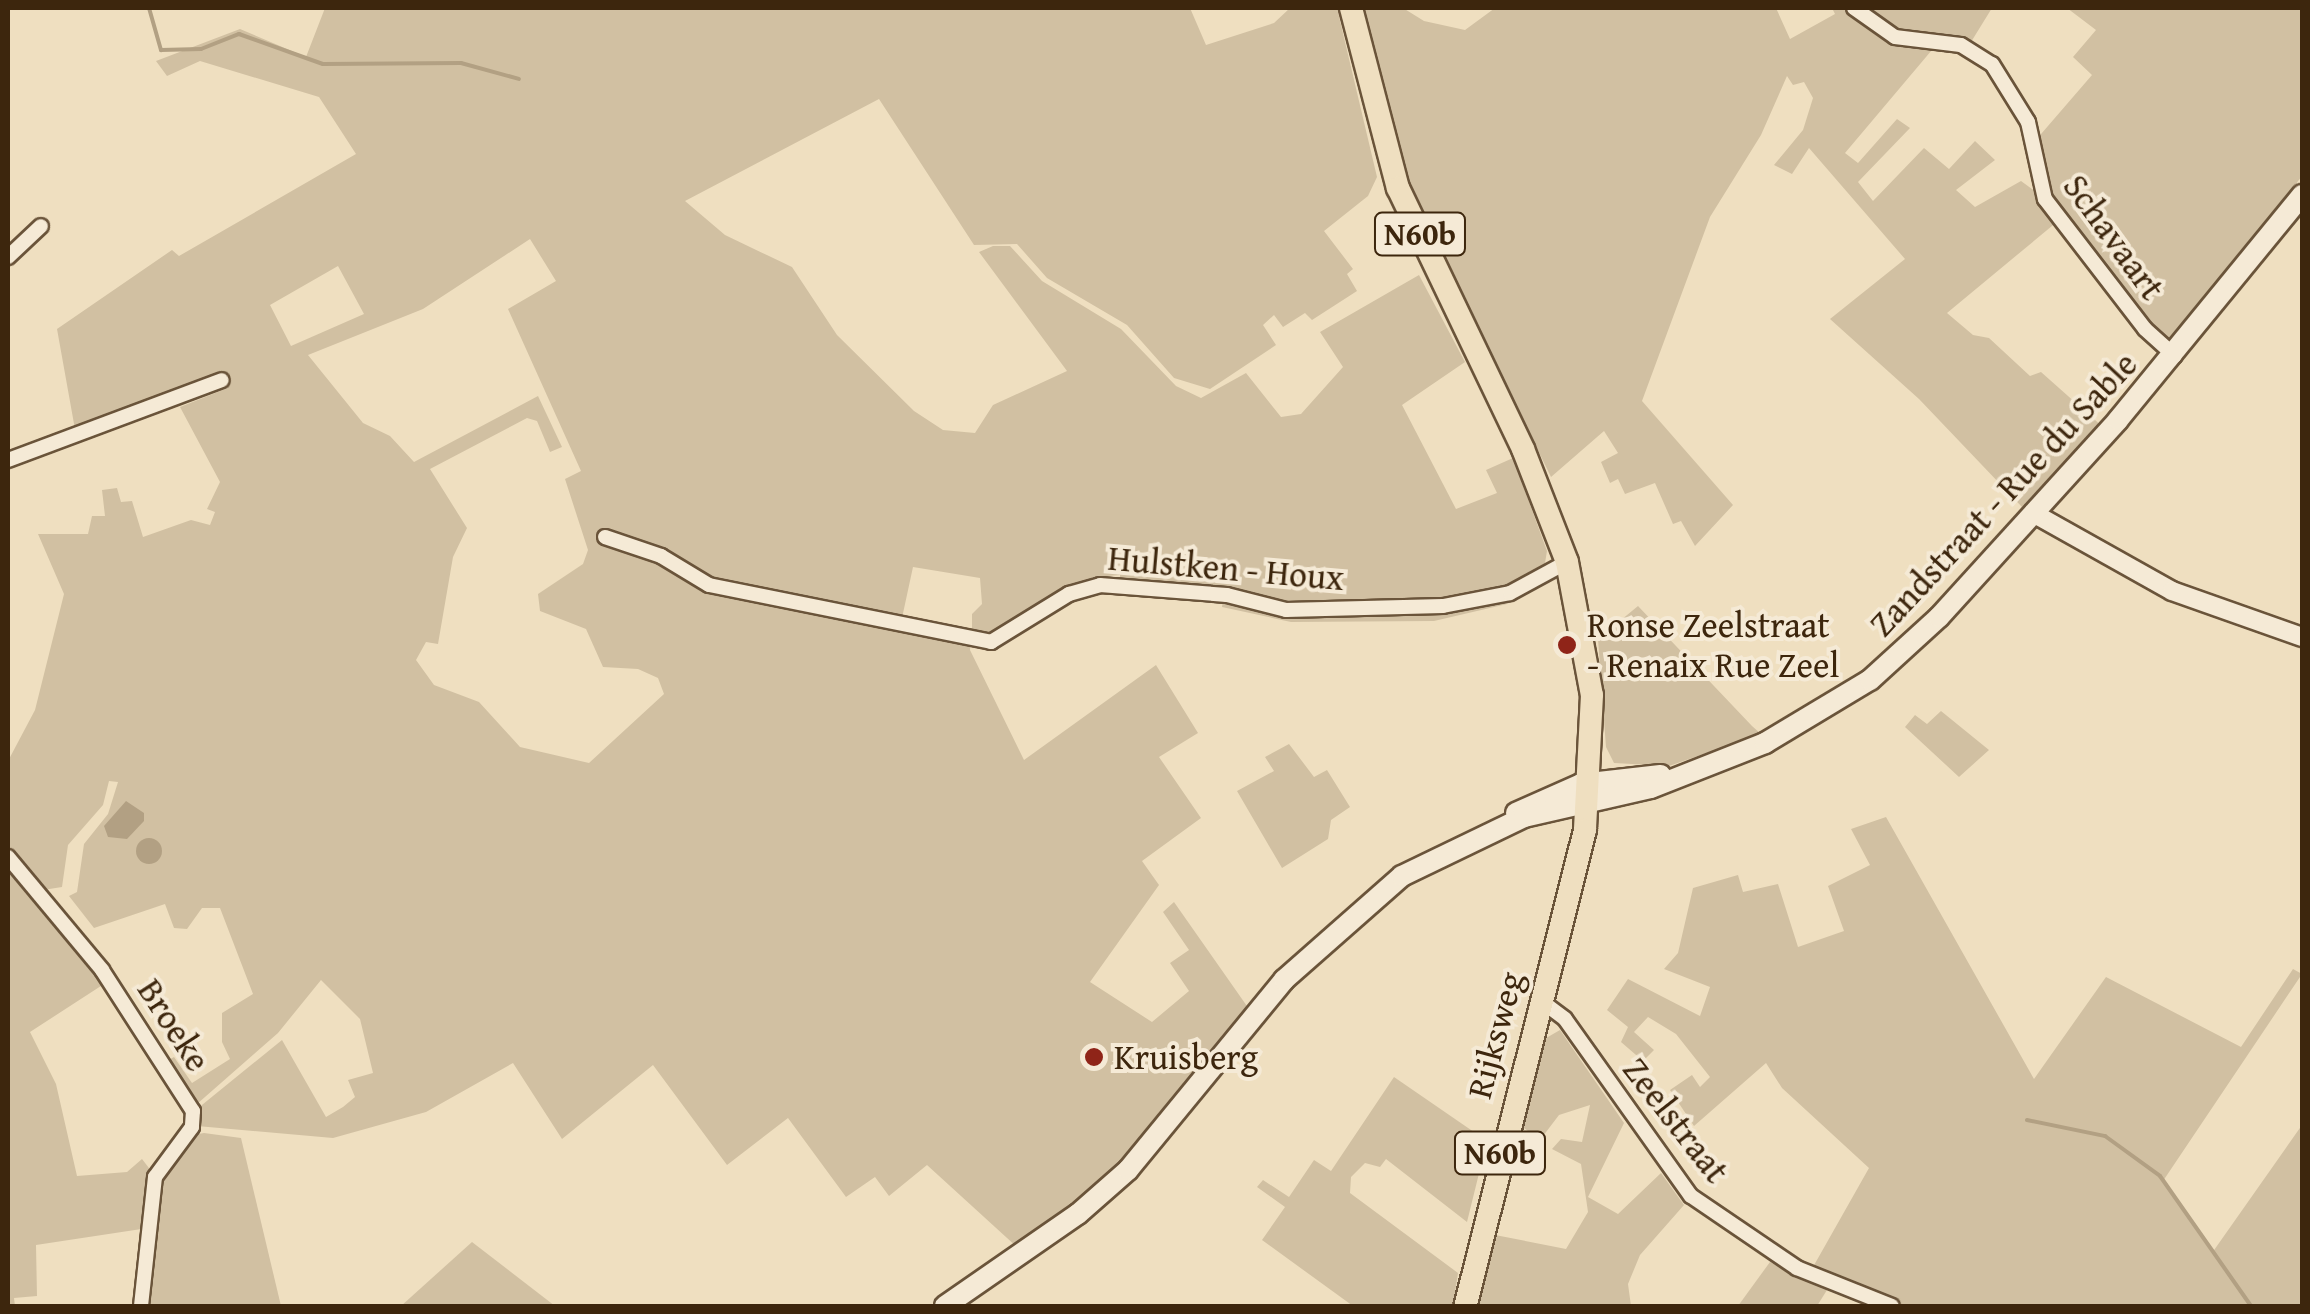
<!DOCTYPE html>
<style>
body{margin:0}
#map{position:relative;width:2310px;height:1314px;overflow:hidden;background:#efdfc0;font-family:"Gentium Book Plus",serif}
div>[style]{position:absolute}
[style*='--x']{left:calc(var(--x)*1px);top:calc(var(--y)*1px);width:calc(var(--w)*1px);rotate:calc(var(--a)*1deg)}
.green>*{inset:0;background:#d1c0a2}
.water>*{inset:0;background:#b2a083}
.round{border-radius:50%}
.stream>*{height:4px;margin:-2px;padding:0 2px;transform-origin:2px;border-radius:2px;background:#b2a083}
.roads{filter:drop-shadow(2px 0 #6a543a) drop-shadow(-2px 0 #6a543a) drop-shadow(0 2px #6a543a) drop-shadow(0 -2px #6a543a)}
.minor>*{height:14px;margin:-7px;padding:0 7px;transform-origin:7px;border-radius:7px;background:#f5ead6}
.tertiary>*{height:18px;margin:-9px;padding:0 9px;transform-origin:9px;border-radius:9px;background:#f5ead6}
.secondary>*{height:20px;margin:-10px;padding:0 10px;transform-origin:10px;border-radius:10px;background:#f5ead6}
.primary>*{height:22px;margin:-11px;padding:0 11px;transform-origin:11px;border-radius:11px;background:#efdfc0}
.dots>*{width:28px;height:28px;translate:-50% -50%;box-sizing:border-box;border:5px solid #f5ead6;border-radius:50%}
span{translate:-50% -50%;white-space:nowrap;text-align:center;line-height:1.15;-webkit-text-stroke:8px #f5ead6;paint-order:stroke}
.shield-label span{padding:2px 8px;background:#f5ead6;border:2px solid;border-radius:8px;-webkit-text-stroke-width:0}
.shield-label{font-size:32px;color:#3d260d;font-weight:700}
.street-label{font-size:35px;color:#3d260d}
.poi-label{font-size:35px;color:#3d260d}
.left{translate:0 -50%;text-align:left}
.frame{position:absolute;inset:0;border:10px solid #3d260d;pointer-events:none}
</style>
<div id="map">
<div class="green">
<div style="clip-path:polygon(evenodd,325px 8px,1190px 8px,1206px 45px,1274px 23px,1290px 8px,1337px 8px,1377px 177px,1368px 196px,1324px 231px,1353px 269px,1347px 274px,1357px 291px,1312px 320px,1305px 313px,1283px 327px,1274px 315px,1263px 325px,1276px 345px,1210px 389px,1174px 378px,1127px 325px,1047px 278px,1017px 244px,974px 245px,879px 99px,685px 201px,725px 235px,792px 267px,837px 335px,914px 411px,943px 430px,975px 433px,993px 405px,1067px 371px,979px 252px,993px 246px,1010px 246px,1042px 281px,1121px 329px,1176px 386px,1201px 398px,1246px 373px,1281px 417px,1301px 414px,1343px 367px,1320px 332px,1419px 275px,1465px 362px,1402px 405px,1456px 509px,1497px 493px,1486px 470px,1513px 458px,1547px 551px,1545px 563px,1522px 582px,1459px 600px,1289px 607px,1120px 582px,1120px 575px,1093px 577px,1012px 630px,971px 639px,970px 650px,1024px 760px,1156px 665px,1198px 733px,1159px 757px,1201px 818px,1142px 861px,1159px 885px,1090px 982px,1152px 1022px,1189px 991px,1170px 963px,1189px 950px,1163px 912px,1174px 902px,1249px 1009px,1131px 1153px,1087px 1198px,1018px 1248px,927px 1165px,889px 1196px,875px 1177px,846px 1197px,788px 1118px,727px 1165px,653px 1065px,562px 1139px,513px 1063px,426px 1112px,333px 1138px,197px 1126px,197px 1109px,282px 1040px,326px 1117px,343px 1107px,355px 1097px,348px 1080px,373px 1073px,360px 1019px,321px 980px,278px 1033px,197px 1104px,167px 1061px,174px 1057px,192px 1083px,230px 1059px,222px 1042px,222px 1013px,253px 994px,220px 908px,202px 908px,187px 929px,174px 928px,165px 904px,94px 928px,69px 896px,77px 892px,84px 844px,108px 814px,118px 782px,109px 781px,103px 805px,68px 845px,62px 887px,43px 890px,8px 852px,8px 761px,35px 710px,64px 594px,38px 534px,88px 534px,92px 516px,105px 516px,102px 490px,117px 488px,121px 502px,132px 501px,143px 537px,191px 520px,210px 525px,215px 512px,207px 509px,220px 482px,180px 407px,228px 388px,223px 377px,76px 435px,57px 329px,172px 250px,179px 256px,356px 154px,319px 97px,200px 61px,167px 76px,156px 61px,240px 29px,306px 57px,325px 8px,530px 239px,556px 281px,508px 309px,581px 471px,565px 479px,588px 550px,583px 564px,538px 594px,540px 611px,586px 629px,603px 667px,638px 669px,658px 678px,664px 694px,589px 763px,520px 747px,479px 702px,434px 685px,416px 660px,426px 642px,438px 644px,453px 557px,467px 528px,430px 469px,527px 418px,537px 421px,550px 452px,562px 447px,538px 396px,414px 462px,390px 436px,363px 423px,308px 355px,423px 309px,530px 239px,325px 8px,338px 266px,364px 314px,291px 346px,270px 305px,338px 266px,325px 8px,913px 567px,980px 578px,982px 604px,972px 614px,972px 631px,902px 618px,913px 567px)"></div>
<div style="clip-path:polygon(1362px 8px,1403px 8px,1424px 21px,1465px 30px,1495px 8px,1776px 8px,1790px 39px,1835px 14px,1832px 8px,1992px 8px,1971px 42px,1905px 35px,1870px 20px,1862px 24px,1877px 36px,1937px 44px,1845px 153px,1858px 163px,1897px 119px,1910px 128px,1858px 182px,1873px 201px,1924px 148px,1949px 169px,1975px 141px,1995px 160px,1956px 190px,1975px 207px,2021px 181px,2039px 194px,2058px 221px,1947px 313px,1973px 335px,1989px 338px,2030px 376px,2041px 372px,2104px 428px,2022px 507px,1919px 399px,1830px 319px,1905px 259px,1809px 148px,1792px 174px,1774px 165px,1803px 130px,1813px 98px,1804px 82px,1793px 85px,1787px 76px,1761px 135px,1710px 217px,1642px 401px,1733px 505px,1695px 546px,1681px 521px,1673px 524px,1655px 483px,1625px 494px,1618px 479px,1610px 483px,1601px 462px,1618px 453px,1604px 431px,1551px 477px,1408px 185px)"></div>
<div style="clip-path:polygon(2067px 8px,2302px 8px,2302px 176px,2173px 344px,2156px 337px,2049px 200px,2035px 141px,2092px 75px,2073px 57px,2096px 30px)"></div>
<div style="clip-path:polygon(1540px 579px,1540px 587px,1507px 604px,1434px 621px,1291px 622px,1222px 607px,1223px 600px,1471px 609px)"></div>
<div style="clip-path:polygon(1638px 606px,1752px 726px,1761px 734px,1669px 766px,1614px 763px,1606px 747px,1598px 639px)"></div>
<div style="clip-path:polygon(1941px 711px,1989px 750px,1959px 777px,1905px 727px,1915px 715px,1927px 724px)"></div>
<div style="clip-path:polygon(1289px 744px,1314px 777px,1327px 770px,1350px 807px,1331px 820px,1328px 839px,1282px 868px,1237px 791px,1274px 771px,1265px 757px)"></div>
<div style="clip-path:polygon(1886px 817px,2034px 1079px,2106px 977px,2241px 1047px,2293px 969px,2302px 974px,2163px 1181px,2212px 1253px,2302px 1125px,2302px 1306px,1899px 1306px,1813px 1267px,1869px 1168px,1782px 1088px,1766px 1063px,1694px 1126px,1670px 1090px,1692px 1075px,1700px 1087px,1710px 1077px,1676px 1034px,1648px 1017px,1634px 1032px,1654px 1050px,1643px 1061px,1621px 1042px,1628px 1027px,1607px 1010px,1628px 979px,1700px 1016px,1710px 987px,1664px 969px,1678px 953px,1693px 888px,1738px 875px,1743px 892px,1778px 884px,1798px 947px,1844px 931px,1828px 886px,1870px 865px,1851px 829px)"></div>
<div style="clip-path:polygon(8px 867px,104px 984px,30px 1032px,56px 1084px,77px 1176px,127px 1172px,142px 1159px,152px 1172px,148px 1228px,36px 1245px,37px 1296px,14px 1298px,15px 1306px,8px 1306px)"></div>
<div style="clip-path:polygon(1560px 1030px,1624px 1123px,1588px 1197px,1618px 1214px,1661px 1173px,1684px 1205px,1640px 1255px,1628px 1284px,1631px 1306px,1476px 1306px,1490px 1234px,1566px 1249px,1588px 1212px,1581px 1164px,1552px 1149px,1561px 1139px,1582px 1142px,1590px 1105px,1559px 1115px,1540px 1140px,1520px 1125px,1541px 1041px)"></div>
<div style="clip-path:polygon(1394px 1077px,1487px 1141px,1467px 1222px,1386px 1159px,1380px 1167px,1365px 1163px,1351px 1177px,1350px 1193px,1458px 1273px,1453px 1306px,1353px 1306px,1262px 1240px,1285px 1207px,1257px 1187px,1263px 1180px,1289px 1197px,1314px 1160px,1331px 1171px)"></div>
<div style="clip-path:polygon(204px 1133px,241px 1138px,281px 1306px,144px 1306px,159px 1181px,193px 1135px)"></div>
<div style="clip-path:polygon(472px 1242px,555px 1306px,401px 1306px)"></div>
<div style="clip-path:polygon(1770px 1262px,1827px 1290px,1817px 1306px,1738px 1306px)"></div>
</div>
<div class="water">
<div style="clip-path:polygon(126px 801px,144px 813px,144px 821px,127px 839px,108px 837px,104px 826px)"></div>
<div class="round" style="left:136px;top:838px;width:26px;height:26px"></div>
</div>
<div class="stream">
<div style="--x:149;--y:8;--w:44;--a:74.1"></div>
<div style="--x:161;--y:50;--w:40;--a:-1.4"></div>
<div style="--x:201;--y:49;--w:41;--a:-21.5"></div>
<div style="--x:239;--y:34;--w:89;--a:19.7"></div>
<div style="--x:323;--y:64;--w:138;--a:-0.4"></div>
<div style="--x:461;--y:63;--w:60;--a:15.4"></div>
<div style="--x:2027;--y:1120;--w:80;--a:11.6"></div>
<div style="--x:2105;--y:1136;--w:68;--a:36"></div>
<div style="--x:2160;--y:1176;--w:159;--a:55"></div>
</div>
<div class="roads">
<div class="minor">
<div style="--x:1854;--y:8;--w:50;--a:35.3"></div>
<div style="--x:1895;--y:37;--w:66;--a:6.9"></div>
<div style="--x:1961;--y:45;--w:36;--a:32"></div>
<div style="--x:1992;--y:64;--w:68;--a:58.2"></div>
<div style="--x:2028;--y:122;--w:79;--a:77.6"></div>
<div style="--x:2045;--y:199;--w:164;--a:52.4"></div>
<div style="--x:2145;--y:329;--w:40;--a:42"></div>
<div style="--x:8;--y:257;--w:45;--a:-43.2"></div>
<div style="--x:8;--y:460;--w:228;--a:-20.5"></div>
<div style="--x:605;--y:537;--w:59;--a:18.7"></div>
<div style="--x:661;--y:556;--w:56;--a:31.1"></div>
<div style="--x:709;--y:585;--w:288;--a:11.4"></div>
<div style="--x:991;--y:642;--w:92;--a:-31.6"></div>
<div style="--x:1069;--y:594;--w:32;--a:-16"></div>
<div style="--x:1100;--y:585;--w:127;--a:4.5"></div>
<div style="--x:1227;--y:595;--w:61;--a:14.3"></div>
<div style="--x:1286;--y:610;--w:157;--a:-1.5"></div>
<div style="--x:1443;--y:606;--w:68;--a:-11"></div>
<div style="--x:1510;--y:593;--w:65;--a:-28.5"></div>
<div style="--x:8;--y:857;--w:147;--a:50.2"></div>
<div style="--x:102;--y:970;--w:168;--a:57.2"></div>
<div style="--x:193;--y:1111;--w:16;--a:94"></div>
<div style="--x:192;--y:1127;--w:62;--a:126.5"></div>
<div style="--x:155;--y:1177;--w:130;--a:96.2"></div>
<div style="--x:1540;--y:1000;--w:31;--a:37"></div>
<div style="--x:1565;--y:1019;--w:217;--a:54.6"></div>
<div style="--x:1691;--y:1196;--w:128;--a:34.2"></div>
<div style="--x:1797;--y:1268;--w:102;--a:21.8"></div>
</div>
<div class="tertiary">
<div style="--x:2033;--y:513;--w:159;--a:29.3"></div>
<div style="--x:2172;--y:591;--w:138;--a:19.5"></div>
</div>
<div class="secondary">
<div style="--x:1516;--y:813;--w:71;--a:-24"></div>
<div style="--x:1581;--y:784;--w:80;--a:-6.5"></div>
<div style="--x:945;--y:1306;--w:162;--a:-34.7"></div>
<div style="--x:1078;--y:1214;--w:67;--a:-41.3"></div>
<div style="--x:1128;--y:1170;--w:246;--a:-50.6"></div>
<div style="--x:1284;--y:980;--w:157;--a:-41.4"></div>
<div style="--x:1402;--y:876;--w:136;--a:-25.8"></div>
<div style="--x:1524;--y:817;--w:130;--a:-12.9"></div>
<div style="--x:1651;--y:788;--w:123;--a:-21.5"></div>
<div style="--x:1765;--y:743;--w:122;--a:-31"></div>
<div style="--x:1870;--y:680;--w:93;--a:-42.4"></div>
<div style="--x:1939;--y:617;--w:266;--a:-47.7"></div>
<div style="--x:2118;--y:420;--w:291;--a:-50.7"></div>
</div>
<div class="primary">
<div style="--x:1351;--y:8;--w:186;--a:75.4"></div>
<div style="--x:1398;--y:188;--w:289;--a:64.4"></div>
<div style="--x:1523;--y:449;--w:121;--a:68.7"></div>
<div style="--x:1567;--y:562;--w:135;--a:79.4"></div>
<div style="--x:1592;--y:695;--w:135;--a:93"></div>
<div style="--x:1585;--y:830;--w:491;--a:104.1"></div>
</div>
</div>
<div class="dots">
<div style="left:1567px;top:645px;background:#8f2418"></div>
<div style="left:1094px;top:1057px;background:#8f2418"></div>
</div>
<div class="shield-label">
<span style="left:1420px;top:234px">N60b</span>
<span style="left:1500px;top:1153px">N60b</span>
</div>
<div class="street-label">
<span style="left:2114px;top:237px;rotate:54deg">Schavaart</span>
<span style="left:2003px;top:494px;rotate:-47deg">Zandstraat - Rue du Sable</span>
<span style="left:1226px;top:568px;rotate:5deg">Hulstken - Houx</span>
<span style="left:174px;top:1025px;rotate:57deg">Broeke</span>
<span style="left:1495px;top:1035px;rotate:-75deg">Rijksweg</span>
<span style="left:1676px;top:1120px;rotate:52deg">Zeelstraat</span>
</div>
<div class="poi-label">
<span class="left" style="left:1587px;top:645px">Ronse Zeelstraat<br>- Renaix Rue Zeel</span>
<span class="left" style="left:1114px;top:1057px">Kruisberg</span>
</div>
<div class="frame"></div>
</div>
